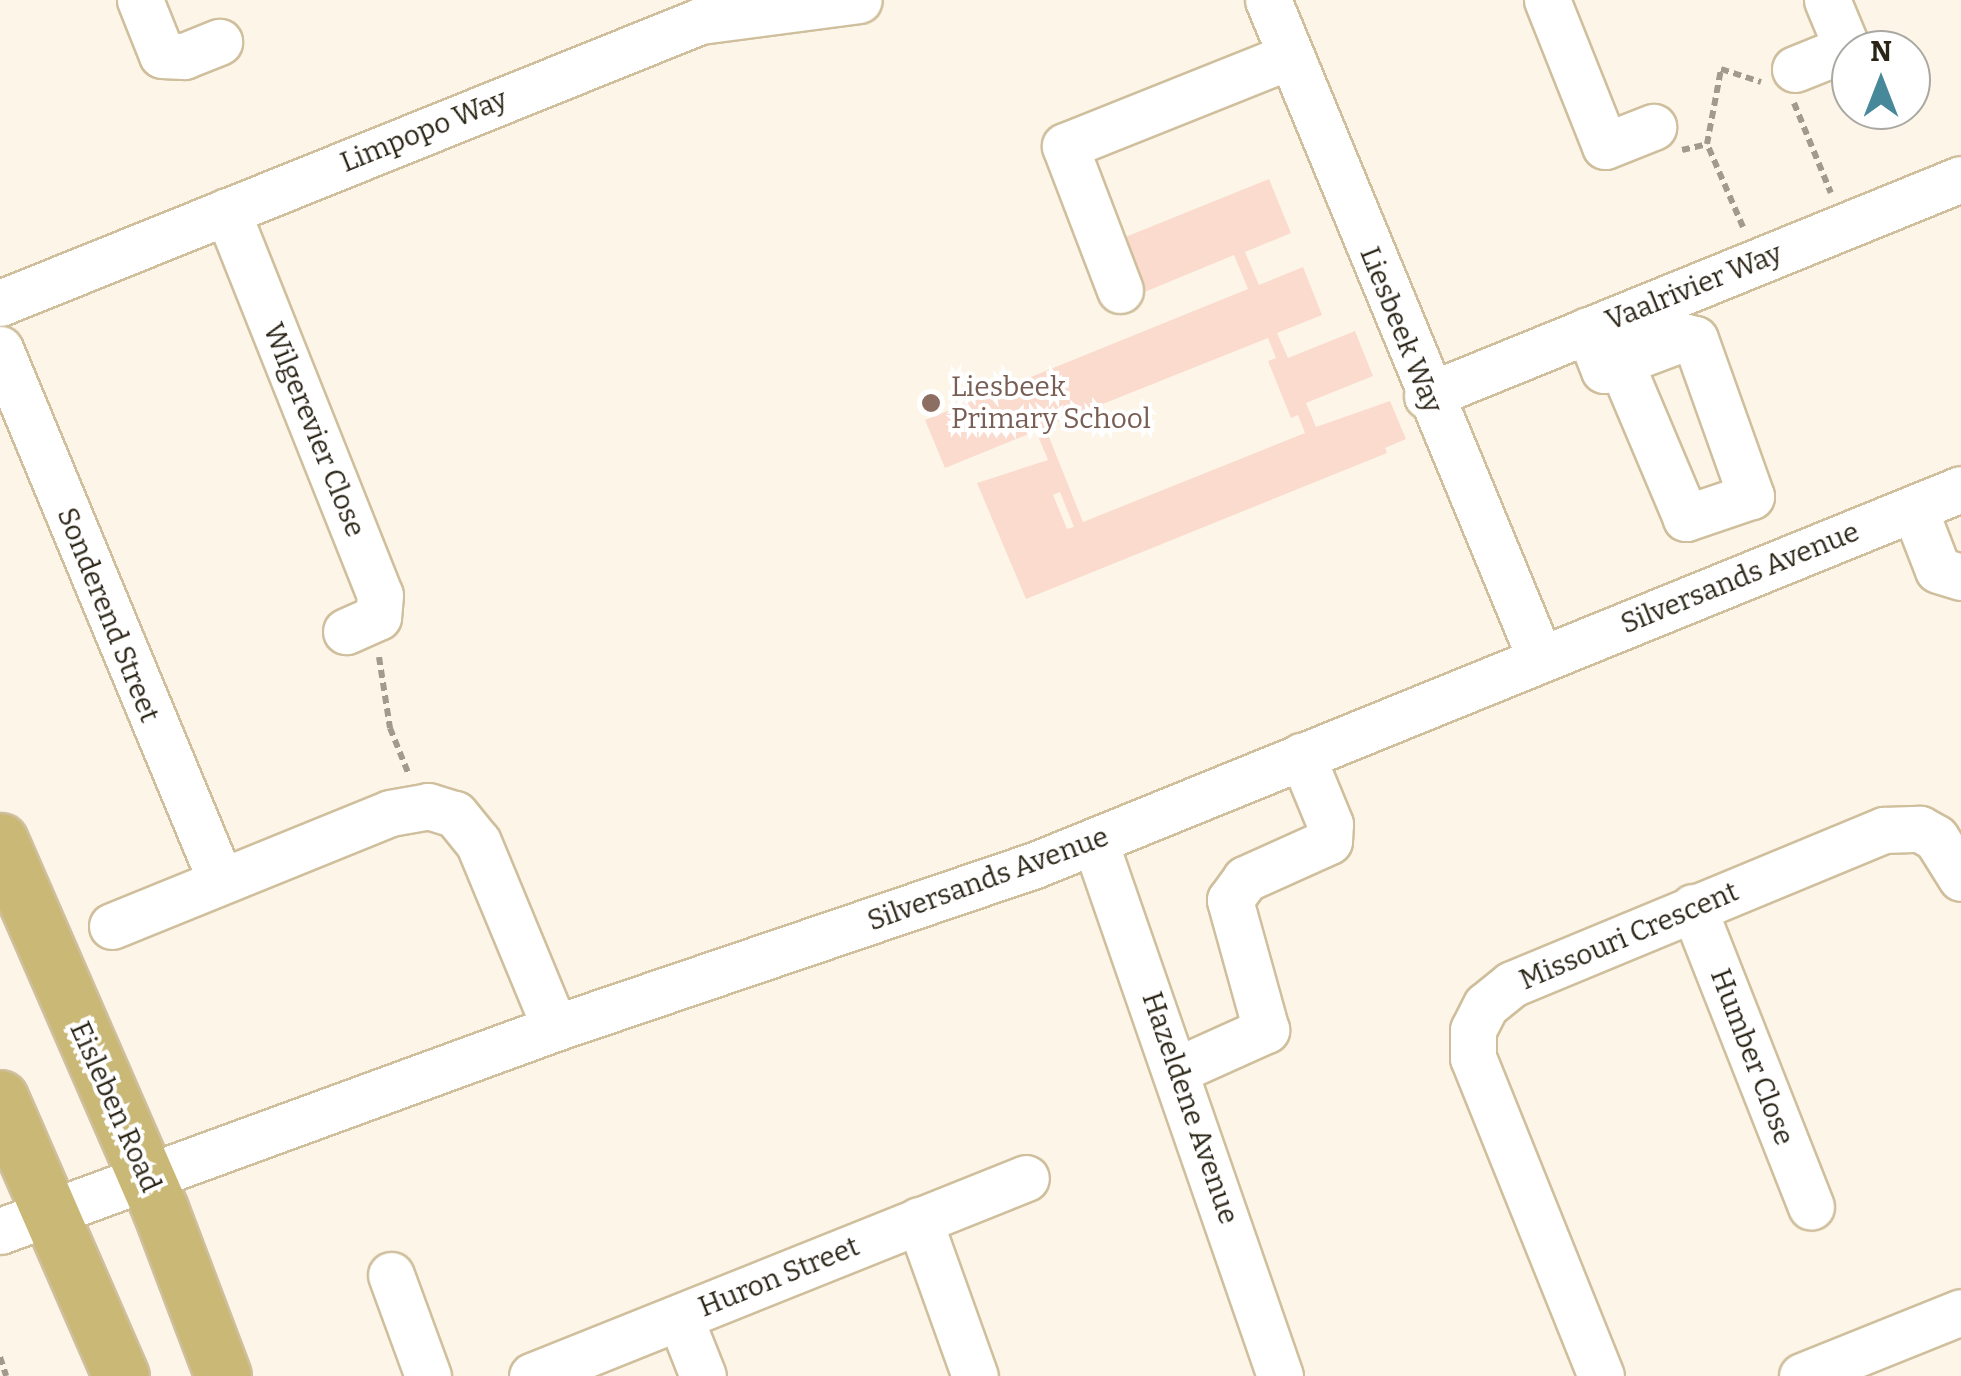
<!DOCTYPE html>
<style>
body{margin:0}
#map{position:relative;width:1961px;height:1376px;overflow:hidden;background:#fdf6e8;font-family:Bitter,serif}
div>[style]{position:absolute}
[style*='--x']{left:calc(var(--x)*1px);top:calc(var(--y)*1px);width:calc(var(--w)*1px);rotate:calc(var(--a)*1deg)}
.building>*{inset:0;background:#fadbce}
.path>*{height:6px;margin-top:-3px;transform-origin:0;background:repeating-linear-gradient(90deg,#a29b8d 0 8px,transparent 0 13px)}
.roads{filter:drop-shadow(2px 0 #cfbf9d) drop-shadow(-2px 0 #cfbf9d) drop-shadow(0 2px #cfbf9d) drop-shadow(0 -2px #cfbf9d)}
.minor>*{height:45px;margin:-22.5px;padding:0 22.5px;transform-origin:22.5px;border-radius:22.5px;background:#fff}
.major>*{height:55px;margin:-27.5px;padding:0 27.5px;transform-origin:27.5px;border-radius:27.5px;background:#cab877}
.dots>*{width:28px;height:28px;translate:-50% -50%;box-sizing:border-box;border:5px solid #fff;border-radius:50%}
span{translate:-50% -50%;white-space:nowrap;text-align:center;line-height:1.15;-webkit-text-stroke:8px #fff;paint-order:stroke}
.street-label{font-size:28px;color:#2b2517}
.education-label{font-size:28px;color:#785e54}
.left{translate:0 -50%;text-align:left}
.north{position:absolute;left:1831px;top:30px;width:100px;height:100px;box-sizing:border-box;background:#fff;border:2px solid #aaa8a2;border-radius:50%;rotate:0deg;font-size:28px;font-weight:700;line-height:40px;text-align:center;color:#2b2517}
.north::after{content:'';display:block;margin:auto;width:35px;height:45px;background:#47889a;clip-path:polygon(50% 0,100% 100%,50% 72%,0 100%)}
</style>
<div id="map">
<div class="building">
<div style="clip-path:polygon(evenodd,1269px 179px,1291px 233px,1245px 252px,1259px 285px,1303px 267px,1322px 315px,1277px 333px,1288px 358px,1355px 331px,1373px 376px,1306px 403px,1316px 427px,1390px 401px,1406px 439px,1385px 448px,1387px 453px,1026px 599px,977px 483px,1048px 460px,1036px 431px,945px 468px,925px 420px,1248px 289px,1234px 255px,1135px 296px,1113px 242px,1269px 179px,1268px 338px,1276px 358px,1268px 361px,1291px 418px,1298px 415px,1305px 433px,1083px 522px,1045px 427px,1268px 338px,1269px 179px,1060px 492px,1074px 527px,1067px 529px,1053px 495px,1060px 492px)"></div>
</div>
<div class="path">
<div style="--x:1794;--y:103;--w:97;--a:67.7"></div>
<div style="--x:1682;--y:150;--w:26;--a:-13"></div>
<div style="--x:1743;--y:227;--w:90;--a:-113.4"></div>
<div style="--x:1707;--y:144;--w:76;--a:-79.4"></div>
<div style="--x:1721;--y:69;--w:42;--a:18"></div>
<div style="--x:379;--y:657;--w:72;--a:81.2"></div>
<div style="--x:390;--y:728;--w:51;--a:68"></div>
<div style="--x:0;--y:1357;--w:20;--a:72"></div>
</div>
<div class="roads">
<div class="minor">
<div style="--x:140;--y:0;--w:59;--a:68.2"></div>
<div style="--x:162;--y:55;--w:22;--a:3"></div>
<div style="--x:184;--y:56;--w:38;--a:-22"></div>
<div style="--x:1268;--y:0;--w:712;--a:67.54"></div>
<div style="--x:1547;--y:0;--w:157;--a:68.3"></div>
<div style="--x:1605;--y:146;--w:52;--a:-21.6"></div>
<div style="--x:1795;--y:69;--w:56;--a:-22"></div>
<div style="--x:1847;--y:48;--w:52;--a:-112.6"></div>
<div style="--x:227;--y:211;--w:413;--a:68.3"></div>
<div style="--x:380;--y:595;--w:22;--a:95"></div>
<div style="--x:378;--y:617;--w:35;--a:156"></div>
<div style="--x:1120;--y:290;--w:154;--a:-110.9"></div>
<div style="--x:1065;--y:146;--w:242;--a:-21.8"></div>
<div style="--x:0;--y:303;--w:755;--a:-21.94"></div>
<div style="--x:700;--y:21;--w:160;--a:-7.5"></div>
<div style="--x:1588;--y:330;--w:43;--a:68.2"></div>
<div style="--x:1604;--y:370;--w:18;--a:-27"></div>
<div style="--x:1620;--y:362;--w:71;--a:-20.7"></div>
<div style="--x:1686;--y:337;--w:9;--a:13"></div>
<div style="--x:1695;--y:339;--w:167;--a:70.4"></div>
<div style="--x:1751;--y:496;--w:69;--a:161.3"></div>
<div style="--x:1686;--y:518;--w:169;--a:-112.9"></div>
<div style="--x:0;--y:349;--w:574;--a:67.46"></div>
<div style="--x:1427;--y:396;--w:576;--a:-22.12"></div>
<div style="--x:1914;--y:508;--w:66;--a:68.8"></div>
<div style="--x:1938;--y:570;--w:24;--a:17"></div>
<div style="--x:1095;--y:842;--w:565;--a:70.89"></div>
<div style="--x:1693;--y:907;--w:322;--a:68.5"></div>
<div style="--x:112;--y:926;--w:300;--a:-22.1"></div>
<div style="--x:390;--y:813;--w:39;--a:-10"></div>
<div style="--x:428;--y:806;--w:28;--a:17"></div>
<div style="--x:455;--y:814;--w:36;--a:51"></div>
<div style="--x:478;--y:842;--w:201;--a:67.5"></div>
<div style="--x:1177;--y:1070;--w:98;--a:-24.2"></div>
<div style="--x:1266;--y:1030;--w:135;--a:-105.5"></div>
<div style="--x:1230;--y:900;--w:26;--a:-54"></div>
<div style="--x:1245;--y:879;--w:92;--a:-24.3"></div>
<div style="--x:1329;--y:841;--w:17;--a:-87"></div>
<div style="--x:1330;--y:824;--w:74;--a:-112.4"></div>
<div style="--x:919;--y:1220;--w:166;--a:70.3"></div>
<div style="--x:0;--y:1231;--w:591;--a:-20.09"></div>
<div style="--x:555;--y:1028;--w:507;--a:-18.76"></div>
<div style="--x:1035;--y:865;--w:999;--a:-22.1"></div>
<div style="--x:391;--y:1275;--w:108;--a:69.9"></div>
<div style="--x:680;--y:1318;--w:62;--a:68.4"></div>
<div style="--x:532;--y:1376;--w:532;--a:-21.84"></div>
<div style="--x:1601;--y:1376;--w:343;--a:-111.9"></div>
<div style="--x:1473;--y:1058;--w:28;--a:-90"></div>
<div style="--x:1473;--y:1030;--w:28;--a:-63"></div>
<div style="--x:1486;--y:1005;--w:33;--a:-39"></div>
<div style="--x:1512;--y:984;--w:403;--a:-22.5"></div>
<div style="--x:1884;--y:830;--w:36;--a:-2"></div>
<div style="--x:1920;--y:829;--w:18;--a:29"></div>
<div style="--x:1936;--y:838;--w:47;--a:58"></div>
<div style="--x:1802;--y:1376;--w:171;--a:-21.9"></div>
</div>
<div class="major">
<div style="--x:0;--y:841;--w:401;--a:66.5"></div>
<div style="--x:160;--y:1209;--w:178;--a:69.3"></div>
<div style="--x:0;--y:1098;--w:303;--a:66.5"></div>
</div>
</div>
<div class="dots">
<div style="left:931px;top:403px;background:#8d6e63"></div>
</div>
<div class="street-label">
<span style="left:424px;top:131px;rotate:-22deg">Limpopo Way</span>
<span style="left:1694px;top:287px;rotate:-22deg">Vaalrivier Way</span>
<span style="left:1401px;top:330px;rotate:68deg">Liesbeek Way</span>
<span style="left:314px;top:430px;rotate:68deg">Wilgerevier Close</span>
<span style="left:1740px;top:578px;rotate:-22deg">Silversands Avenue</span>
<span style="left:108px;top:615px;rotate:68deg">Sonderend Street</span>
<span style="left:988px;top:879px;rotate:-20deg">Silversands Avenue</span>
<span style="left:1629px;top:936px;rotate:-23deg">Missouri Crescent</span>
<span style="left:1752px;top:1057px;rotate:69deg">Humber Close</span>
<span style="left:115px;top:1107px;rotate:66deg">Eisleben Road</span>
<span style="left:1190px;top:1108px;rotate:71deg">Hazeldene Avenue</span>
<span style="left:779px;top:1277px;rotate:-22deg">Huron Street</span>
</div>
<div class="education-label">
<span class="left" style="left:951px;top:403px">Liesbeek<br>Primary School</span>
</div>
<div class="north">N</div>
</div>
